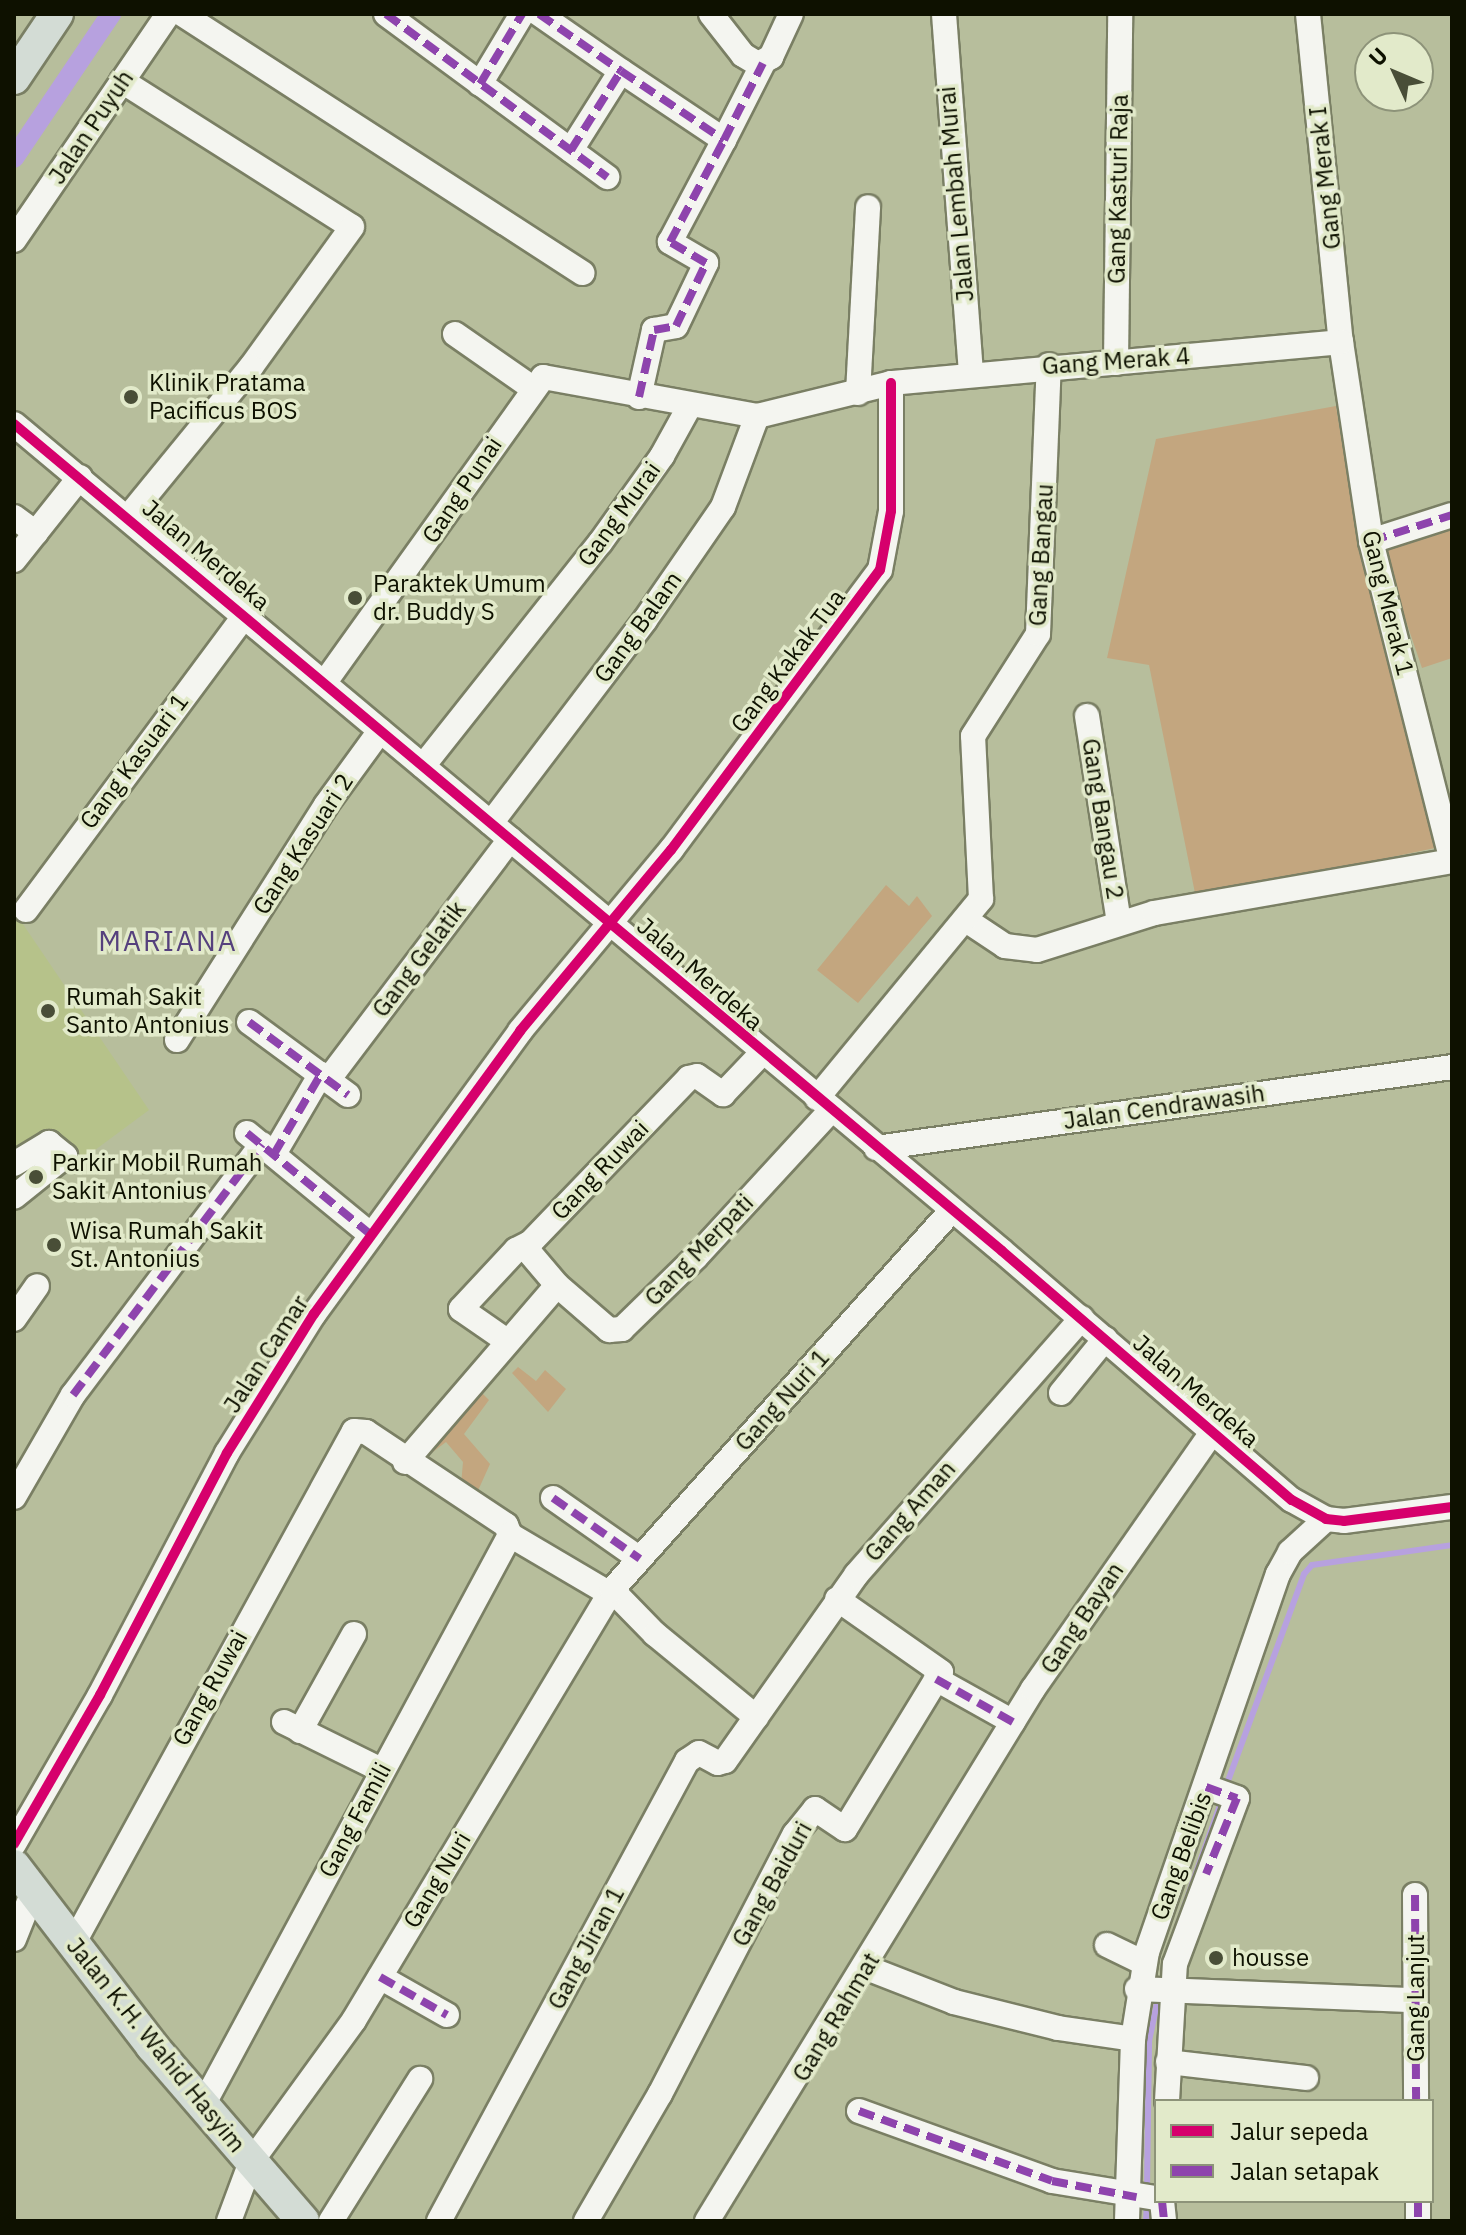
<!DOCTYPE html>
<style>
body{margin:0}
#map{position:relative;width:1466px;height:2235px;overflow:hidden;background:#b7be9c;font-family:"IBM Plex Sans",sans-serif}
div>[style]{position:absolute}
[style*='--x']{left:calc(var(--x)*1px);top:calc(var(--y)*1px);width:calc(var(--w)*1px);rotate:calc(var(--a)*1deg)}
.built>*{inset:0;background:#b6c28a}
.green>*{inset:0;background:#c3a67f}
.stream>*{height:6px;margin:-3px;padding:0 3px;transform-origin:3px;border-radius:3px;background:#b7a1df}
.canal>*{height:20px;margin:-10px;padding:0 10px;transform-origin:10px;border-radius:10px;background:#b7a1df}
.roads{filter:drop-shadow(2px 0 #7a7f64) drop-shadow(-2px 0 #7a7f64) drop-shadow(0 2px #7a7f64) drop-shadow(0 -2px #7a7f64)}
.minor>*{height:24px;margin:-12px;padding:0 12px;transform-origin:12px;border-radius:12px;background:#f4f5f0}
.major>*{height:32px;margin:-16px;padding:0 16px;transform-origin:16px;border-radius:16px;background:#d3dcd5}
.quiet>*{height:8px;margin-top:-4px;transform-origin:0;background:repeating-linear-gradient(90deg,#8e44ad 0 16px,transparent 0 24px)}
.cycleway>*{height:10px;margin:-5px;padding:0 5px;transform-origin:5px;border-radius:5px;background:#d6006c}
.dots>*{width:22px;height:22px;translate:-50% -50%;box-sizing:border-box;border:4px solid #e2eaca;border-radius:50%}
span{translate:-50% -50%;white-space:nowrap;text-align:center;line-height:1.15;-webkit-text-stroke:7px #e2eaca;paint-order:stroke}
.street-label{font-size:24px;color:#0e1100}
.poi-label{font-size:24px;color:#0e1100}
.left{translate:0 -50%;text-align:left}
.quarter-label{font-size:28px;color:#55407d;letter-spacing:2px}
.frame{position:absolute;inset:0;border:16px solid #0e1100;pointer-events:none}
.legend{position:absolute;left:1154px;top:2099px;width:280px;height:104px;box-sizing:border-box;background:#e2eaca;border:2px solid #8d9379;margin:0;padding:10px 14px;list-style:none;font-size:24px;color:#0e1100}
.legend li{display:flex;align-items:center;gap:16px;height:40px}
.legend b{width:40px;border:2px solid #8d9379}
.north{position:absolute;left:1354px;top:32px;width:80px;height:80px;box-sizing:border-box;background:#e2eaca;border:2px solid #8d9379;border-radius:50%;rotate:314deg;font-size:22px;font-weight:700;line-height:32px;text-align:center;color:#0e1100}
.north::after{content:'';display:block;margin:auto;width:28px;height:36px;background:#494e37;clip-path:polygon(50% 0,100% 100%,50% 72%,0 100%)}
</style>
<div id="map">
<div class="built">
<div style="clip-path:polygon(14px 911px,149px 1110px,14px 1210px)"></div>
</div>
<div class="green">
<div style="clip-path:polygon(1336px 406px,1357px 535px,1435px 848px,1196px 898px,1149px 665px,1107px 658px,1156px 439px)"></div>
<div style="clip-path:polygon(1452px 517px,1452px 658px,1422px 668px,1379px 542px)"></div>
<div style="clip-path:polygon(886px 885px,909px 906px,917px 896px,932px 916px,858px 1003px,817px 970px)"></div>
<div style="clip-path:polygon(518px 1367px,536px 1381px,545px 1370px,566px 1389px,548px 1412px,512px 1373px)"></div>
<div style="clip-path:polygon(475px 1386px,489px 1400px,464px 1434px,490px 1464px,476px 1495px,461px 1485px,463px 1462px,446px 1442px,430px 1454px,426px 1449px)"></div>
</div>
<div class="stream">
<div style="--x:1225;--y:1789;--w:229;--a:-69.8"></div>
<div style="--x:1304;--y:1574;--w:12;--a:-48"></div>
<div style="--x:1312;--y:1565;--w:141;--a:-8.1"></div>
<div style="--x:1167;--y:1955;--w:164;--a:-70.5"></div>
<div style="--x:1147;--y:2189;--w:148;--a:-89.2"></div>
<div style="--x:1149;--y:2041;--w:48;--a:-78"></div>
<div style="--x:1146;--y:2221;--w:20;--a:-87"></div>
</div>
<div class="canal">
<div style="--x:14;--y:158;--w:174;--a:-56"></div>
</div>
<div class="roads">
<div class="minor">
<div style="--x:182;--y:14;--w:477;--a:32.9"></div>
<div style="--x:386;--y:14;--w:275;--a:36.4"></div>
<div style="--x:539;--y:14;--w:100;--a:34.8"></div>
<div style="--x:711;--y:14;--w:52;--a:52"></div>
<div style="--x:743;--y:55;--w:17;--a:31"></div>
<div style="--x:758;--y:64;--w:15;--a:-28"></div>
<div style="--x:771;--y:57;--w:47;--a:-65.1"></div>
<div style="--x:944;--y:14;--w:361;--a:85.7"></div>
<div style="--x:1308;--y:14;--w:330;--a:84.3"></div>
<div style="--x:1341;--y:342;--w:201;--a:81.4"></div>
<div style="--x:1371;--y:541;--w:329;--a:75.8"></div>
<div style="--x:122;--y:81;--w:272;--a:32.4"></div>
<div style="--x:352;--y:227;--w:173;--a:125.8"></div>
<div style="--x:251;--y:367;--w:193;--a:129.3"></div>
<div style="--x:480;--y:84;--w:82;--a:-59"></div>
<div style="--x:571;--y:150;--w:93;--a:-57.7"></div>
<div style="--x:621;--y:71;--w:124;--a:33.8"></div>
<div style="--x:724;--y:140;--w:86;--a:-63.1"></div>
<div style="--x:14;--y:240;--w:273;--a:-55.7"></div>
<div style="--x:455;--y:334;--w:93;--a:34.9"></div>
<div style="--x:1116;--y:363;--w:349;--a:-89.3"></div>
<div style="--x:858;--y:393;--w:186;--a:-86.9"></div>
<div style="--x:639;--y:397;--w:69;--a:-77.4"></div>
<div style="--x:654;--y:330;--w:22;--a:-10"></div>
<div style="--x:676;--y:326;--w:70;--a:-64.5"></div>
<div style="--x:706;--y:263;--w:42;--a:-149.7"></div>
<div style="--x:670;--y:242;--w:115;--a:-62.1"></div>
<div style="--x:14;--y:424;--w:1288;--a:39.93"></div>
<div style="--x:1002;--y:1251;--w:382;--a:40.7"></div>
<div style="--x:1292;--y:1500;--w:39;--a:29"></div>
<div style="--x:1326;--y:1519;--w:18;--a:6"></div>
<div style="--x:1344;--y:1521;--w:109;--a:-7.4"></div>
<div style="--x:14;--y:517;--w:27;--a:36"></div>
<div style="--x:1371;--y:541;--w:85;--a:-17.8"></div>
<div style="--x:14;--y:560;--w:106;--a:-51.5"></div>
<div style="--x:325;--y:682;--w:375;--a:-54.4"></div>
<div style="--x:543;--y:377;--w:218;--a:10.3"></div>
<div style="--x:757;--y:416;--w:138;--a:-13.8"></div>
<div style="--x:891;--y:383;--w:452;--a:-5.2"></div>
<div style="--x:1087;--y:716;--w:208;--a:81.2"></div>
<div style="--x:423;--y:766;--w:285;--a:-51.6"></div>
<div style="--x:600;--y:543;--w:107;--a:-54.5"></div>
<div style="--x:662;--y:456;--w:56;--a:-61.1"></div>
<div style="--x:491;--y:823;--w:255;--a:-52.8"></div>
<div style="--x:645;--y:620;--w:137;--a:-55.4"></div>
<div style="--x:723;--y:507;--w:97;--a:-69.5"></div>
<div style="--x:26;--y:910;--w:367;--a:-53.4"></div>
<div style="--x:966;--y:920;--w:47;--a:33.7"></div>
<div style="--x:1005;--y:946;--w:32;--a:7"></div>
<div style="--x:1037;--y:950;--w:123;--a:-17.5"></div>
<div style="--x:1154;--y:913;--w:303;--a:-9.9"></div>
<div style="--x:249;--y:1022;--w:123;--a:36.4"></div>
<div style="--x:177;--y:1040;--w:278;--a:-57.6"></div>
<div style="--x:326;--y:805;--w:92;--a:-53.9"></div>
<div style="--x:328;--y:1080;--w:302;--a:-52.9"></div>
<div style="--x:817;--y:1098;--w:258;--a:-50.5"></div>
<div style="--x:981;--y:899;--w:163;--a:-92.8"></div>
<div style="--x:973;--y:736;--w:121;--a:-57.5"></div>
<div style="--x:1038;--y:634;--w:269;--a:-87.7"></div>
<div style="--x:247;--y:1133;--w:161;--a:39.4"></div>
<div style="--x:876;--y:1148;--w:582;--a:-8"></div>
<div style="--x:274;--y:1154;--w:93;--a:-59.6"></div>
<div style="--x:14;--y:1164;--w:41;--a:-31"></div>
<div style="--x:49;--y:1143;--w:21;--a:39"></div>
<div style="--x:65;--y:1156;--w:65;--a:141.2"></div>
<div style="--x:557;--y:1285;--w:69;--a:40.9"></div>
<div style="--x:609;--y:1330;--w:13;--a:-4"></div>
<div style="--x:622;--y:1329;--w:103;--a:-44.2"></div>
<div style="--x:696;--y:1257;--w:200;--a:-47.4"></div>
<div style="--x:14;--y:1319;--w:40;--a:-55.1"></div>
<div style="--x:507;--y:1341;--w:56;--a:-145.2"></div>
<div style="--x:461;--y:1309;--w:81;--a:-47"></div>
<div style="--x:516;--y:1250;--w:16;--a:-27"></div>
<div style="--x:1061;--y:1393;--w:70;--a:-50.8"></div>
<div style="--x:405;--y:1462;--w:233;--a:-49.3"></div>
<div style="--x:557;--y:1285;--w:43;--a:-130.3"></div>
<div style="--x:529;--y:1252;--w:9;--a:-84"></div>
<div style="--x:530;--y:1243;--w:229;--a:-46.1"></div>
<div style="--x:689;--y:1078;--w:8;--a:-14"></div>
<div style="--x:697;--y:1076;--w:32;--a:35"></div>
<div style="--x:723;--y:1094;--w:57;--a:-46.4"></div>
<div style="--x:14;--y:1497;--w:118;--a:-60"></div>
<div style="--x:73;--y:1395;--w:314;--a:-53"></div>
<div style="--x:553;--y:1498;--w:106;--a:35"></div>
<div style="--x:612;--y:1590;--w:62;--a:45.7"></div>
<div style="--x:655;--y:1634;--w:131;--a:39.4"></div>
<div style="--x:936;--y:1679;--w:88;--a:29.2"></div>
<div style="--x:284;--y:1722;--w:108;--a:26.3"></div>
<div style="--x:300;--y:1731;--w:111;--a:-60.9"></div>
<div style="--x:14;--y:1844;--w:172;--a:-60"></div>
<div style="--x:100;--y:1695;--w:273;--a:-62.3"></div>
<div style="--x:227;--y:1453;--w:164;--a:-58"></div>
<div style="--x:314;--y:1314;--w:350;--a:-53.9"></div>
<div style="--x:520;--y:1031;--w:236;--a:-50.2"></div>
<div style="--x:671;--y:850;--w:349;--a:-53.3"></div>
<div style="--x:880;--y:570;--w:60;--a:-79.4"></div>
<div style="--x:891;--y:511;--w:128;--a:-90"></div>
<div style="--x:1415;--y:1895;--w:206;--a:89.7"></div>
<div style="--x:14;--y:1939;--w:48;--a:-68.2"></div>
<div style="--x:73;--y:1944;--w:585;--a:-61.29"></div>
<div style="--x:354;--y:1431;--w:12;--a:5"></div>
<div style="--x:366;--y:1432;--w:168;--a:33.6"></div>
<div style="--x:506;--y:1525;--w:11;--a:68"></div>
<div style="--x:510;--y:1535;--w:116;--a:30.5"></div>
<div style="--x:1107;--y:1945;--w:41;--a:25.9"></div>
<div style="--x:867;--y:1968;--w:93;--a:21.3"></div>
<div style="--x:954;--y:2002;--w:107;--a:14"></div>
<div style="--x:1058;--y:2028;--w:76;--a:8.3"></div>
<div style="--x:380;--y:1977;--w:77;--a:29.6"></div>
<div style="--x:1137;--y:1989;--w:278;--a:2.3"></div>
<div style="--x:1168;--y:2062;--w:139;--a:6.6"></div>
<div style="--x:1167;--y:2101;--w:137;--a:-86.7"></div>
<div style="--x:1175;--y:1964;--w:177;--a:-69.5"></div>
<div style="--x:1237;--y:1798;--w:33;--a:-160"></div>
<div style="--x:202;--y:2107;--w:650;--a:-61.7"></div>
<div style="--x:859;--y:2111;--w:205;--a:19.9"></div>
<div style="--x:1052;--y:2181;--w:105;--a:9.3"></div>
<div style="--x:1162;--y:2201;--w:20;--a:84"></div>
<div style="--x:1418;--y:2201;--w:20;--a:90"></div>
<div style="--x:229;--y:2221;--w:63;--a:-69.6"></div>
<div style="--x:251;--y:2162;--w:175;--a:-54"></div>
<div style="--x:354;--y:2020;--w:501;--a:-59.04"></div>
<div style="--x:612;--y:1590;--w:510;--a:-48.18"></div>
<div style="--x:331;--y:2221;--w:168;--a:-57.9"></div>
<div style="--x:439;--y:2221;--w:523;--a:-61.67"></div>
<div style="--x:687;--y:1761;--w:14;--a:-34"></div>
<div style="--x:699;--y:1753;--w:21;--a:28"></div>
<div style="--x:718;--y:1763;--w:7;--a:-16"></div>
<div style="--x:725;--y:1761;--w:228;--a:-54.8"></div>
<div style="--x:856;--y:1575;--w:342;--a:-48.7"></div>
<div style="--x:586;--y:2221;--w:147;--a:-59.8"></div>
<div style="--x:660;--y:2094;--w:293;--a:-62.6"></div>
<div style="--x:795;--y:1834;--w:32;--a:-51"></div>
<div style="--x:815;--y:1809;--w:36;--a:34"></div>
<div style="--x:845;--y:1829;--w:184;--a:-58.6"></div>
<div style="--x:941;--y:1672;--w:127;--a:-144.9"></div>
<div style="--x:707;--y:2221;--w:624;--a:-58.5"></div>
<div style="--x:1033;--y:1689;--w:315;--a:-55.1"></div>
<div style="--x:1127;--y:2221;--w:182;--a:-88.1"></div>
<div style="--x:1133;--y:2039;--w:88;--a:-80.9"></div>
<div style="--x:1147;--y:1952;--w:400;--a:-70.9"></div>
<div style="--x:1278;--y:1574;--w:25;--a:-61"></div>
<div style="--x:1290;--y:1552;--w:49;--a:-42.5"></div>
</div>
<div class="major">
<div style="--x:14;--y:78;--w:77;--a:-56.1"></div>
<div style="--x:14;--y:1866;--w:227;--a:52.5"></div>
<div style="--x:152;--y:2046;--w:231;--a:49.2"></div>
</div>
</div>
<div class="quiet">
<div style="--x:386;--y:14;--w:275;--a:36.4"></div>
<div style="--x:539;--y:14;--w:100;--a:34.8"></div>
<div style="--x:480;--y:84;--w:82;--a:-59"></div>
<div style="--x:571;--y:150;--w:93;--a:-57.7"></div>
<div style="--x:621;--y:71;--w:124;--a:33.8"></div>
<div style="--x:724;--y:140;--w:86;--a:-63.1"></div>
<div style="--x:639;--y:397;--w:69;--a:-77.4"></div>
<div style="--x:654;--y:330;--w:22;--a:-10"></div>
<div style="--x:676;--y:326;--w:70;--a:-64.5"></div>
<div style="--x:706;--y:263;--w:42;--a:-149.7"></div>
<div style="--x:670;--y:242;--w:115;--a:-62.1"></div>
<div style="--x:1371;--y:541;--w:85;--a:-17.8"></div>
<div style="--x:249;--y:1022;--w:123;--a:36.4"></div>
<div style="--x:247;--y:1133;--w:161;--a:39.4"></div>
<div style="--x:274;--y:1154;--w:93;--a:-59.6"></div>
<div style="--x:73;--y:1395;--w:314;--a:-53"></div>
<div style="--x:553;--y:1498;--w:106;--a:35"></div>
<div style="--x:936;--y:1679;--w:88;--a:29.2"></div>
<div style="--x:1206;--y:1787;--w:33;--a:20"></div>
<div style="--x:1237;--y:1798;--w:82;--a:112.2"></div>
<div style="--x:1415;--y:1895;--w:206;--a:89.7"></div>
<div style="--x:380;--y:1977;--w:77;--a:29.6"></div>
<div style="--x:859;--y:2111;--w:205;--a:19.9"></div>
<div style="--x:1052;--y:2181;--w:86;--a:10.8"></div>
<div style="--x:1162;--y:2201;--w:20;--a:84"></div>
<div style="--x:1418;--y:2201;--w:20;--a:90"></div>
</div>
<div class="cycleway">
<div style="--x:14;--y:424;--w:1288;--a:39.93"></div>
<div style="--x:1002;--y:1251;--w:382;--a:40.7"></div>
<div style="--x:1292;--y:1500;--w:39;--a:29"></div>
<div style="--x:1326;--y:1519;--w:18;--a:6"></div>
<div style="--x:1344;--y:1521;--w:109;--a:-7.4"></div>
<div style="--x:14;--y:1844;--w:172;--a:-60"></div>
<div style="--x:100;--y:1695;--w:273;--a:-62.3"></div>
<div style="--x:227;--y:1453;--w:164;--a:-58"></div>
<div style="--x:314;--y:1314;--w:350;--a:-53.9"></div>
<div style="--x:520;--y:1031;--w:236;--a:-50.2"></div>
<div style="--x:671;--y:850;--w:349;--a:-53.3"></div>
<div style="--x:880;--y:570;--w:60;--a:-79.4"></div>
<div style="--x:891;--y:511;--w:128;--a:-90"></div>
</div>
<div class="dots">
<div style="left:131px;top:397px;background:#494e37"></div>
<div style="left:355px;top:598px;background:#494e37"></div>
<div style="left:48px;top:1011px;background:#494e37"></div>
<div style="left:36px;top:1177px;background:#494e37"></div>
<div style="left:54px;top:1245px;background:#494e37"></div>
<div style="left:1216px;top:1958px;background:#494e37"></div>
</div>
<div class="street-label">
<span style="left:91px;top:127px;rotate:-56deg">Jalan Puyuh</span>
<span style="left:1325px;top:178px;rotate:-96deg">Gang Merak I</span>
<span style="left:1118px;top:189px;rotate:-89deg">Gang Kasturi Raja</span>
<span style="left:956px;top:194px;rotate:-95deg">Jalan Lembah Murai</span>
<span style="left:1116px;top:361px;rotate:-4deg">Gang Merak 4</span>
<span style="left:462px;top:490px;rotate:-56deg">Gang Punai</span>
<span style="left:619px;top:514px;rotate:-54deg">Gang Murai</span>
<span style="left:206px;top:555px;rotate:40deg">Jalan Merdeka</span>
<span style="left:1041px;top:555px;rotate:-87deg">Gang Bangau</span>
<span style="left:1388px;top:603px;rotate:76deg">Gang Merak 1</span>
<span style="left:638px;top:627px;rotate:-54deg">Gang Balam</span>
<span style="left:788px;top:661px;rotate:-53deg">Gang Kakak Tua</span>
<span style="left:134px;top:761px;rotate:-53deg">Gang Kasuari 1</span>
<span style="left:1103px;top:819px;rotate:81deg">Gang Bangau 2</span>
<span style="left:303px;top:844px;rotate:-57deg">Gang Kasuari 2</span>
<span style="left:419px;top:959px;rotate:-53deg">Gang Gelatik</span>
<span style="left:700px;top:974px;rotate:41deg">Jalan Merdeka</span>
<span style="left:1164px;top:1107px;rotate:-8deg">Jalan Cendrawasih</span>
<span style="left:600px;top:1170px;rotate:-46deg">Gang Ruwai</span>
<span style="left:699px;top:1250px;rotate:-46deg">Gang Merpati</span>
<span style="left:266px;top:1354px;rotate:-57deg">Jalan Camar</span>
<span style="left:1196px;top:1391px;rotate:41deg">Jalan Merdeka</span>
<span style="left:782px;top:1400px;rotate:-48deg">Gang Nuri 1</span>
<span style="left:910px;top:1511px;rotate:-49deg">Gang Aman</span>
<span style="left:1082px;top:1618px;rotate:-56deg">Gang Bayan</span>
<span style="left:210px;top:1688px;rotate:-61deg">Gang Ruwai</span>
<span style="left:355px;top:1820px;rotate:-62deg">Gang Famili</span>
<span style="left:1181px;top:1856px;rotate:-70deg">Gang Belibis</span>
<span style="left:437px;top:1880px;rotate:-59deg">Gang Nuri</span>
<span style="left:772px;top:1884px;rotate:-61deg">Gang Baiduri</span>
<span style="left:586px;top:1948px;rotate:-62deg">Gang Jiran 1</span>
<span style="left:1416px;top:1998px;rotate:-90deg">Gang Lanjut</span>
<span style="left:836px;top:2017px;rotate:-59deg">Gang Rahmat</span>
<span style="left:156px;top:2045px;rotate:51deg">Jalan K.H. Wahid Hasyim</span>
</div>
<div class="poi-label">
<span class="left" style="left:149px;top:397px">Klinik Pratama<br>Pacificus BOS</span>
<span class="left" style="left:373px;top:598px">Paraktek Umum<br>dr. Buddy S</span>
<span class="left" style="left:66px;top:1011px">Rumah Sakit<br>Santo Antonius</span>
<span class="left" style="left:52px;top:1177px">Parkir Mobil Rumah<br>Sakit Antonius</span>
<span class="left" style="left:70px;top:1245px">Wisa Rumah Sakit<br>St. Antonius</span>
<span class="left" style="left:1232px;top:1958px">housse</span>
</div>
<div class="quarter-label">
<span style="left:168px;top:941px">MARIANA</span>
</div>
<div class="frame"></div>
<ul class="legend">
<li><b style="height:10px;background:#d6006c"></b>Jalur sepeda</li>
<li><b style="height:10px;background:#8e44ad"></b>Jalan setapak</li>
</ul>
<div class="north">U</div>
</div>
